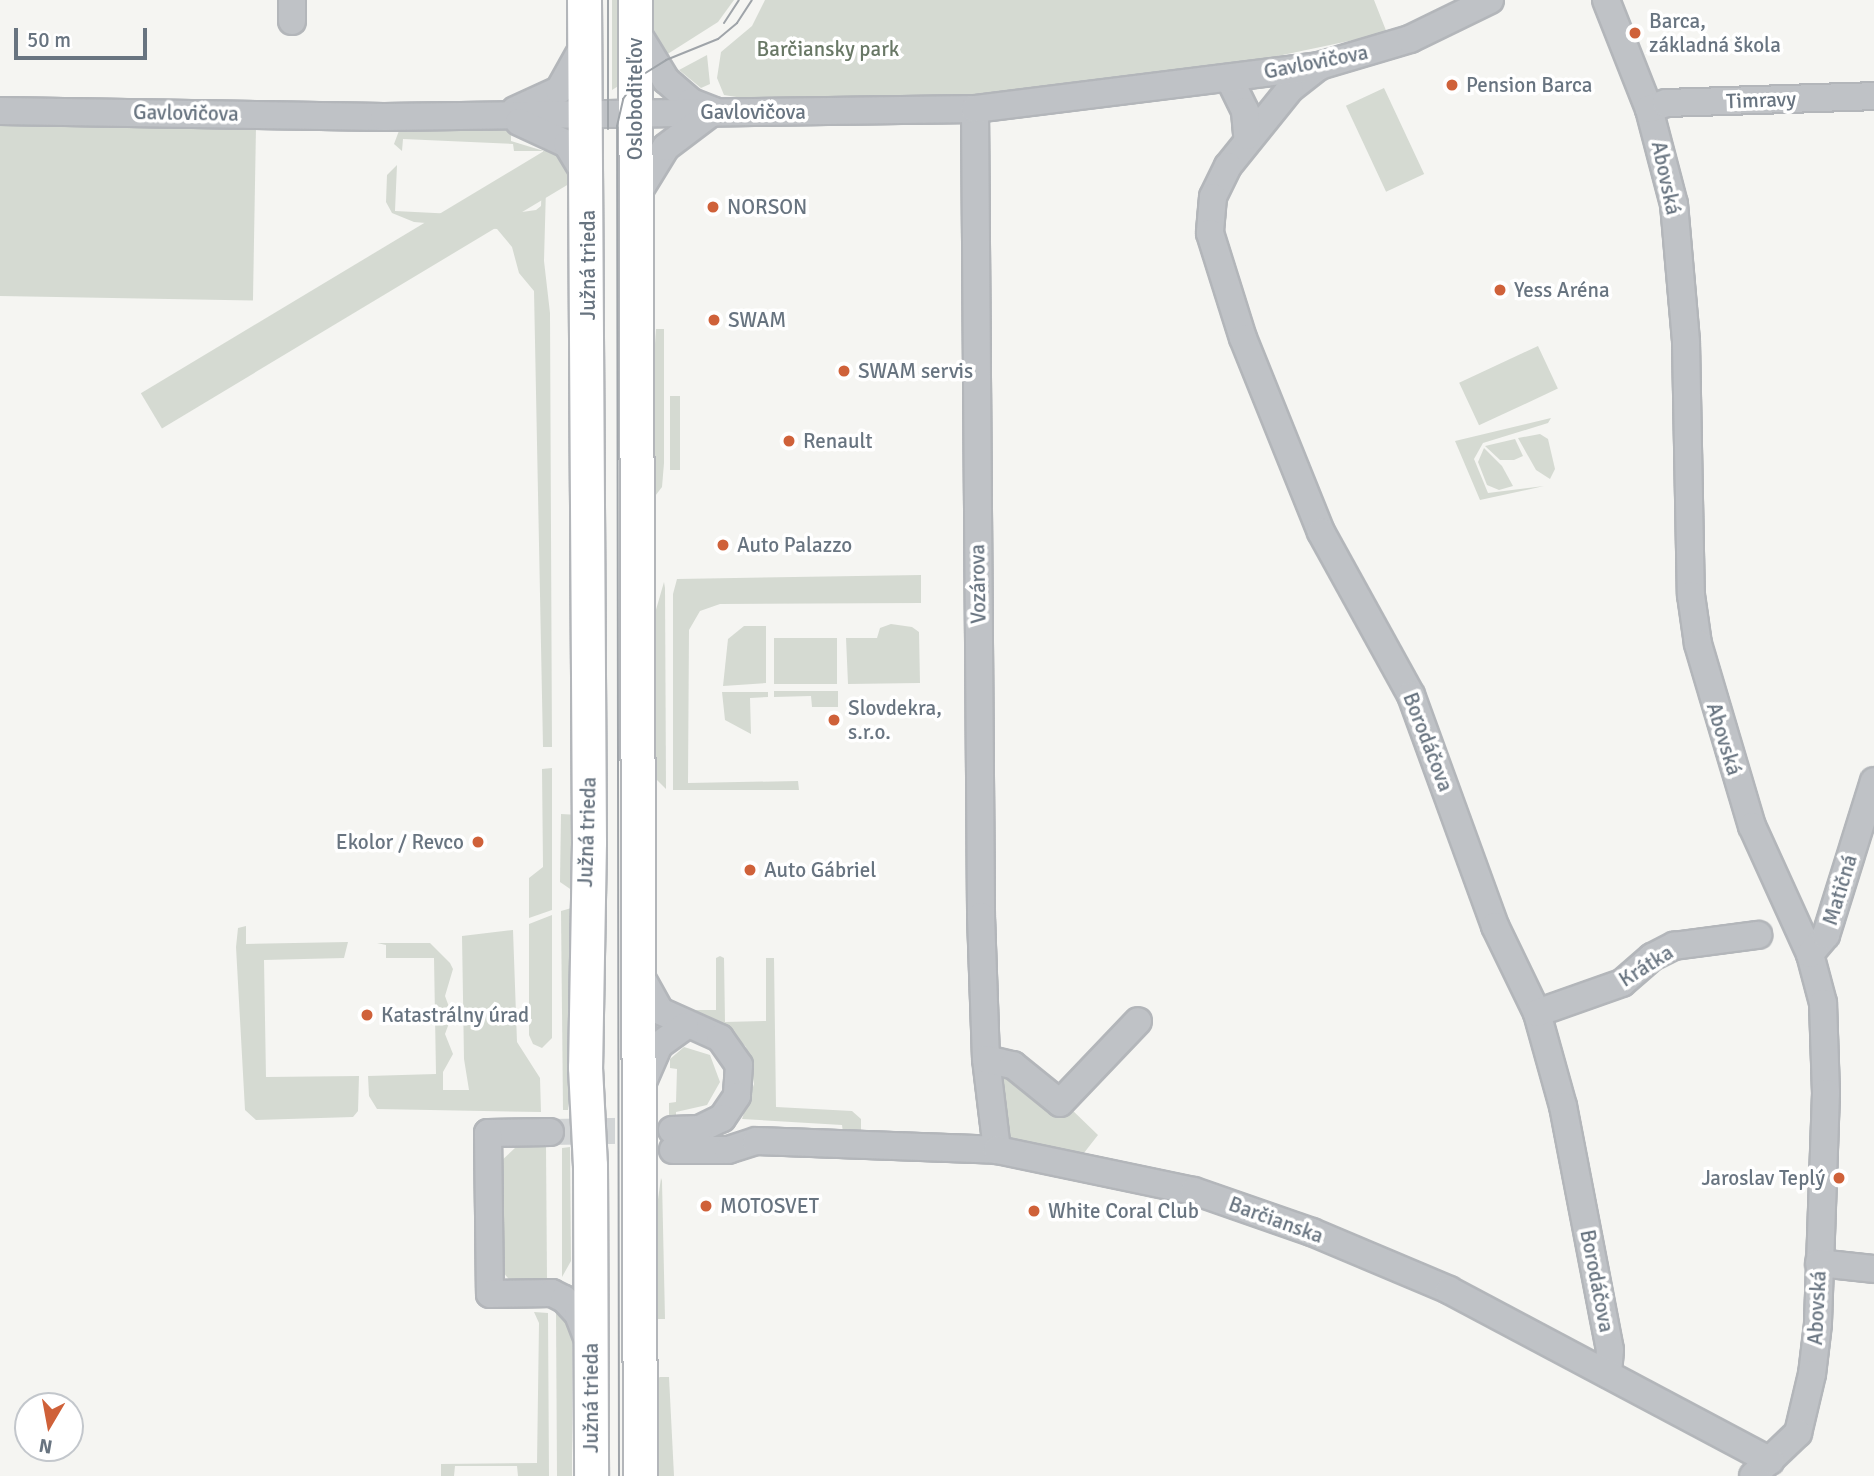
<!DOCTYPE html>
<meta charset="utf-8">
<style>
body{margin:0}
#map{position:relative;width:1874px;height:1476px;overflow:hidden;background:#f5f5f2;font-family:Signika,sans-serif}
div>[style]{position:absolute}
[style*='--x']{left:calc(var(--x)*1px);top:calc(var(--y)*1px);width:calc(var(--w)*1px);rotate:calc(var(--a)*1deg)}
.green>*{inset:0;background:#d5dad2;transform-origin:0 0}
.minor-tunnel>*{height:26px;margin-top:-13px;transform-origin:0;background:repeating-linear-gradient(90deg,#d2d5d6 0 26px,transparent 0 39px)}
.roads{filter:drop-shadow(2px 0 #b3b6ba) drop-shadow(-2px 0 #b3b6ba) drop-shadow(0 2px #b3b6ba) drop-shadow(0 -2px #b3b6ba)}
.minor>*{height:26px;margin:-13px;padding:0 13px;transform-origin:13px;border-radius:13px;background:#bfc2c6}
.major>*{height:33px;margin:-16.5px;padding:0 16.5px;transform-origin:16.5px;border-radius:16.5px;background:#fff}
.tram>*{height:2px;margin:-1px;padding:0 1px;transform-origin:1px;border-radius:1px;background:#9fa4a9}
.dots>*{width:19px;height:19px;translate:-50% -50%;box-sizing:border-box;border:4px solid #fff;border-radius:50%}
span{translate:-50% -50%;white-space:nowrap;text-align:center;line-height:1.15;-webkit-text-stroke:7px #fff;paint-order:stroke}
.poi-label{font-size:21px;color:#687480}
.left{translate:0 -50%;text-align:left}
.right{translate:-100% -50%;text-align:right}
.park-label{font-size:21px;color:#697866}
.street-label{font-size:21px;color:#687480}
.north{position:absolute;left:14px;top:1392px;width:70px;height:70px;box-sizing:border-box;background:#fff;border:2px solid #c3c7cc;border-radius:50%;rotate:190deg;font-size:19px;font-weight:700;line-height:28px;text-align:center;color:#687480}
.north::after{content:'';display:block;margin:auto;width:24px;height:32px;background:#cf6139;clip-path:polygon(50% 0,100% 100%,50% 72%,0 100%)}
.scale{position:absolute;left:14px;top:28px;width:133px;height:32px;box-sizing:border-box;border:4px solid #687480;border-top:0;padding-left:9px;font-size:21px;line-height:24px;white-space:nowrap;color:#687480;-webkit-text-stroke:5px #fff;paint-order:stroke}
</style>
<div id="map">
<div class="green">
<div style="clip-path:polygon(612px 0,624px 0,620px 85px,612px 90px)"></div>
<div style="clip-path:polygon(652px 0,734px 0,718px 22px,666px 55px,653px 28px)"></div>
<div style="clip-path:polygon(765px 0,1374px 0,1387px 33px,1273px 57px,952px 97px,755px 100px,724px 95px,717px 78px,721px 52px,752px 26px)"></div>
<div style="clip-path:polygon(707px 55px,710px 84px,701px 88px,679px 70px)"></div>
<div style="left:1384px;top:88px;width:95px;height:42px;rotate:65deg"></div>
<div style="left:0;top:124px;width:256px;height:172px;rotate:1deg"></div>
<div style="clip-path:polygon(400px 128px,509px 130px,525px 138px,511px 135px,511px 141px,547px 152px,544px 261px,550px 313px,552px 747px,543px 747px,534px 291px,519px 273px,512px 247px,497px 229px,414px 222px,392px 213px,386px 202px,387px 175px,397px 165px,395px 211px,494px 216px,536px 210px,541px 206px,543px 151px,514px 151px,513px 144px,403px 139px,402px 151px,394px 144px)"></div>
<div style="left:554px;top:145px;width:41px;height:482px;rotate:59deg"></div>
<div style="clip-path:polygon(604px 150px,607px 911px,598px 910px,600px 1102px,606px 1102px,608px 1476px,603px 1476px,597px 1102px,601px 153px)"></div>
<div style="clip-path:polygon(656px 329px,664px 329px,664px 463px,662px 487px,652px 500px,648px 446px)"></div>
<div style="left:1538px;top:346px;width:47px;height:87px;rotate:65deg"></div>
<div style="left:670px;top:396px;width:10px;height:74px"></div>
<div style="clip-path:polygon(1551px 418px,1548px 423px,1483px 443px,1474px 459px,1488px 493px,1544px 486px,1480px 500px,1455px 441px)"></div>
<div style="clip-path:polygon(1540px 434px,1548px 439px,1555px 469px,1550px 479px,1536px 470px,1518px 438px)"></div>
<div style="clip-path:polygon(1515px 439px,1523px 456px,1514px 460px,1500px 460px,1485px 446px)"></div>
<div style="clip-path:polygon(1484px 448px,1502px 466px,1513px 486px,1499px 490px,1487px 485px,1478px 462px)"></div>
<div style="clip-path:polygon(921px 575px,921px 603px,720px 604px,700px 611px,689px 630px,688px 783px,798px 781px,799px 790px,673px 790px,673px 594px,677px 579px)"></div>
<div style="clip-path:polygon(664px 582px,665px 588px,666px 789px,655px 778px,648px 738px,651px 627px)"></div>
<div style="clip-path:polygon(891px 624px,912px 627px,919px 632px,920px 683px,848px 684px,846px 638px,877px 638px,880px 628px)"></div>
<div style="clip-path:polygon(744px 626px,766px 626px,766px 683px,723px 686px,728px 639px)"></div>
<div style="left:774px;top:638px;width:63px;height:46px"></div>
<div style="clip-path:polygon(774px 691px,838px 691px,838px 707px,812px 707px,811px 696px,774px 697px)"></div>
<div style="clip-path:polygon(722px 692px,768px 692px,768px 697px,750px 698px,751px 734px,725px 720px)"></div>
<div style="clip-path:polygon(552px 768px,552px 910px,529px 918px,529px 878px,543px 867px,542px 769px)"></div>
<div style="clip-path:polygon(561px 814px,579px 815px,576px 893px,560px 882px)"></div>
<div style="clip-path:polygon(575px 907px,575px 1040px,568px 1110px,563px 1110px,561px 911px)"></div>
<div style="clip-path:polygon(552px 915px,552px 1038px,542px 1048px,533px 1044px,529px 1035px,529px 924px)"></div>
<div style="clip-path:polygon(246px 926px,246px 944px,348px 942px,344px 958px,264px 960px,266px 1077px,359px 1076px,358px 1111px,353px 1117px,256px 1120px,245px 1110px,236px 947px,238px 928px)"></div>
<div style="clip-path:polygon(513px 930px,517px 1042px,540px 1078px,541px 1112px,377px 1109px,369px 1096px,368px 1076px,436px 1074px,434px 958px,386px 958px,386px 945px,377px 943px,430px 943px,450px 963px,453px 969px,445px 996px,452px 1015px,445px 1034px,453px 1054px,443px 1072px,443px 1090px,469px 1090px,464px 1059px,462px 936px)"></div>
<div style="clip-path:polygon(720px 956px,724px 958px,725px 1022px,766px 1021px,766px 958px,774px 958px,776px 1107px,852px 1111px,861px 1119px,861px 1134px,843px 1133px,842px 1125px,742px 1119px,754px 1084px,746px 1047px,728px 1029px,676px 1010px,716px 1010px,716px 958px)"></div>
<div style="clip-path:polygon(684px 1047px,710px 1055px,720px 1082px,707px 1105px,676px 1112px,676px 1123px,669px 1124px,669px 1103px,676px 1102px,677px 1069px,670px 1068px,670px 1059px)"></div>
<div style="clip-path:polygon(1016px 1076px,1059px 1117px,1069px 1107px,1098px 1135px,1080px 1158px,1014px 1144px,1007px 1131px,999px 1077px)"></div>
<div style="clip-path:polygon(546px 1146px,547px 1279px,545px 1284px,512px 1283px,502px 1271px,499px 1163px,516px 1147px)"></div>
<div style="clip-path:polygon(570px 1147px,571px 1261px,562px 1277px,562px 1148px)"></div>
<div style="clip-path:polygon(661px 1178px,662px 1181px,665px 1319px,657px 1319px,650px 1256px)"></div>
<div style="clip-path:polygon(556px 1311px,567px 1320px,572px 1332px,572px 1476px,557px 1476px)"></div>
<div style="clip-path:polygon(534px 1312px,548px 1313px,549px 1476px,518px 1476px,517px 1466px,455px 1466px,454px 1476px,441px 1476px,441px 1464px,537px 1463px,539px 1323px)"></div>
<div style="clip-path:polygon(660px 1377px,669px 1377px,674px 1476px,650px 1476px,656px 1379px)"></div>
</div>
<div class="minor-tunnel">
<div style="--x:550;--y:1132;--w:122;--a:-0.9"></div>
</div>
<div class="roads">
<div class="minor">
<div style="--x:1606;--y:0;--w:117;--a:68.5"></div>
<div style="--x:1649;--y:109;--w:98;--a:75.3"></div>
<div style="--x:1674;--y:204;--w:139;--a:85"></div>
<div style="--x:1686;--y:342;--w:253;--a:88.9"></div>
<div style="--x:1691;--y:595;--w:49;--a:81.9"></div>
<div style="--x:1698;--y:644;--w:190;--a:73.5"></div>
<div style="--x:1752;--y:826;--w:141;--a:65.6"></div>
<div style="--x:1810;--y:954;--w:51;--a:75.1"></div>
<div style="--x:1823;--y:1003;--w:90;--a:88.1"></div>
<div style="--x:1826;--y:1093;--w:231;--a:92"></div>
<div style="--x:1818;--y:1324;--w:50;--a:96.8"></div>
<div style="--x:1812;--y:1374;--w:61;--a:103.3"></div>
<div style="--x:1798;--y:1433;--w:62;--a:136.3"></div>
<div style="--x:292;--y:21;--w:21;--a:-90"></div>
<div style="--x:635;--y:29;--w:60;--a:58.7"></div>
<div style="--x:666;--y:80;--w:33;--a:41"></div>
<div style="--x:691;--y:102;--w:22;--a:21"></div>
<div style="--x:1318;--y:67;--w:36;--a:142"></div>
<div style="--x:1290;--y:89;--w:99;--a:128.8"></div>
<div style="--x:1228;--y:166;--w:34;--a:116"></div>
<div style="--x:1213;--y:197;--w:36;--a:95"></div>
<div style="--x:1210;--y:233;--w:110;--a:72.6"></div>
<div style="--x:1243;--y:338;--w:209;--a:68.1"></div>
<div style="--x:1321;--y:532;--w:186;--a:61.1"></div>
<div style="--x:1411;--y:695;--w:246;--a:70"></div>
<div style="--x:1495;--y:926;--w:97;--a:64.2"></div>
<div style="--x:1537;--y:1013;--w:97;--a:74.4"></div>
<div style="--x:1563;--y:1106;--w:248;--a:79.1"></div>
<div style="--x:1610;--y:1350;--w:24;--a:95"></div>
<div style="--x:1229;--y:78;--w:37;--a:64"></div>
<div style="--x:1245;--y:111;--w:25;--a:85"></div>
<div style="--x:975;--y:109;--w:807;--a:89.57"></div>
<div style="--x:981;--y:916;--w:143;--a:88"></div>
<div style="--x:986;--y:1059;--w:92;--a:83.1"></div>
<div style="--x:1649;--y:109;--w:18;--a:-19"></div>
<div style="--x:1666;--y:103;--w:208;--a:-1.9"></div>
<div style="--x:515;--y:110;--w:48;--a:-24.4"></div>
<div style="--x:559;--y:90;--w:49;--a:-60.8"></div>
<div style="--x:0;--y:111;--w:384;--a:0.9"></div>
<div style="--x:384;--y:117;--w:591;--a:-0.78"></div>
<div style="--x:975;--y:109;--w:347;--a:-7.1"></div>
<div style="--x:1319;--y:66;--w:95;--a:-16.5"></div>
<div style="--x:1410;--y:39;--w:89;--a:-26"></div>
<div style="--x:519;--y:122;--w:53;--a:24.6"></div>
<div style="--x:567;--y:144;--w:37;--a:59"></div>
<div style="--x:636;--y:196;--w:57;--a:-58.5"></div>
<div style="--x:666;--y:147;--w:60;--a:-36.9"></div>
<div style="--x:1810;--y:954;--w:25;--a:-50"></div>
<div style="--x:1826;--y:935;--w:161;--a:-72.7"></div>
<div style="--x:640;--y:975;--w:41;--a:60.9"></div>
<div style="--x:660;--y:1011;--w:66;--a:24.2"></div>
<div style="--x:720;--y:1038;--w:33;--a:55"></div>
<div style="--x:739;--y:1065;--w:31;--a:94"></div>
<div style="--x:737;--y:1096;--w:27;--a:124"></div>
<div style="--x:722;--y:1118;--w:25;--a:154"></div>
<div style="--x:699;--y:1129;--w:27;--a:178"></div>
<div style="--x:1537;--y:1013;--w:90;--a:-19.4"></div>
<div style="--x:1622;--y:983;--w:40;--a:-41"></div>
<div style="--x:1652;--y:957;--w:25;--a:-27"></div>
<div style="--x:1674;--y:946;--w:85;--a:-7.5"></div>
<div style="--x:986;--y:1059;--w:28;--a:13"></div>
<div style="--x:1013;--y:1065;--w:60;--a:39"></div>
<div style="--x:1060;--y:1103;--w:113;--a:-46.4"></div>
<div style="--x:642;--y:1084;--w:43;--a:-66.4"></div>
<div style="--x:659;--y:1045;--w:32;--a:-36"></div>
<div style="--x:550;--y:1132;--w:62;--a:179.1"></div>
<div style="--x:488;--y:1133;--w:161;--a:89.3"></div>
<div style="--x:490;--y:1294;--w:62;--a:-0.9"></div>
<div style="--x:552;--y:1293;--w:13;--a:27"></div>
<div style="--x:564;--y:1299;--w:21;--a:47"></div>
<div style="--x:578;--y:1314;--w:28;--a:69"></div>
<div style="--x:673;--y:1150;--w:55;--a:0"></div>
<div style="--x:728;--y:1150;--w:29;--a:-18"></div>
<div style="--x:756;--y:1141;--w:241;--a:2.1"></div>
<div style="--x:997;--y:1150;--w:201;--a:11.8"></div>
<div style="--x:1194;--y:1191;--w:125;--a:19.2"></div>
<div style="--x:1312;--y:1232;--w:149;--a:22.9"></div>
<div style="--x:1449;--y:1290;--w:364;--a:28"></div>
<div style="--x:1819;--y:1263;--w:55;--a:6.2"></div>
</div>
<div class="major">
<div style="--x:584;--y:0;--w:842;--a:89.66"></div>
<div style="--x:589;--y:842;--w:225;--a:91"></div>
<div style="--x:585;--y:1067;--w:98;--a:87.1"></div>
<div style="--x:590;--y:1165;--w:311;--a:89.8"></div>
<div style="--x:635;--y:0;--w:1476;--a:89.81"></div>
</div>
</div>
<div class="tram">
<div style="--x:608;--y:0;--w:129;--a:90"></div>
<div style="--x:724;--y:23;--w:27;--a:-57"></div>
<div style="--x:619;--y:1476;--w:1350;--a:-90.08"></div>
<div style="--x:617;--y:126;--w:28;--a:-77"></div>
<div style="--x:623;--y:99;--w:27;--a:-54"></div>
<div style="--x:639;--y:77;--w:32;--a:-32"></div>
<div style="--x:666;--y:60;--w:56;--a:-22"></div>
<div style="--x:718;--y:39;--w:25;--a:-40"></div>
<div style="--x:737;--y:23;--w:27;--a:-57"></div>
</div>
<div class="dots">
<div style="left:1635px;top:33px;background:#cf6139"></div>
<div style="left:1452px;top:85px;background:#cf6139"></div>
<div style="left:713px;top:207px;background:#cf6139"></div>
<div style="left:1500px;top:290px;background:#cf6139"></div>
<div style="left:714px;top:320px;background:#cf6139"></div>
<div style="left:844px;top:371px;background:#cf6139"></div>
<div style="left:789px;top:441px;background:#cf6139"></div>
<div style="left:723px;top:545px;background:#cf6139"></div>
<div style="left:834px;top:720px;background:#cf6139"></div>
<div style="left:478px;top:842px;background:#cf6139"></div>
<div style="left:750px;top:870px;background:#cf6139"></div>
<div style="left:367px;top:1015px;background:#cf6139"></div>
<div style="left:1839px;top:1178px;background:#cf6139"></div>
<div style="left:706px;top:1206px;background:#cf6139"></div>
<div style="left:1034px;top:1211px;background:#cf6139"></div>
</div>
<div class="poi-label">
<span class="left" style="left:1649px;top:33px">Barca,<br>základná škola</span>
<span class="left" style="left:1466px;top:85px">Pension Barca</span>
<span class="left" style="left:727px;top:207px">NORSON</span>
<span class="left" style="left:1514px;top:290px">Yess Aréna</span>
<span class="left" style="left:728px;top:320px">SWAM</span>
<span class="left" style="left:858px;top:371px">SWAM servis</span>
<span class="left" style="left:803px;top:441px">Renault</span>
<span class="left" style="left:737px;top:545px">Auto Palazzo</span>
<span class="left" style="left:848px;top:720px">Slovdekra,<br>s.r.o.</span>
<span class="right" style="left:464px;top:842px">Ekolor / Revco</span>
<span class="left" style="left:764px;top:870px">Auto Gábriel</span>
<span class="left" style="left:381px;top:1015px">Katastrálny úrad</span>
<span class="right" style="left:1825px;top:1178px">Jaroslav Teplý</span>
<span class="left" style="left:720px;top:1206px">MOTOSVET</span>
<span class="left" style="left:1048px;top:1211px">White Coral Club</span>
</div>
<div class="park-label">
<span style="left:828px;top:49px">Barčiansky park</span>
</div>
<div class="street-label">
<span style="left:1316px;top:62px;rotate:-11deg">Gavlovičova</span>
<span style="left:635px;top:99px;rotate:-90deg">Osloboditeľov</span>
<span style="left:1761px;top:100px;rotate:-2deg">Timravy</span>
<span style="left:753px;top:112px">Gavlovičova</span>
<span style="left:186px;top:113px;rotate:1deg">Gavlovičova</span>
<span style="left:1666px;top:178px;rotate:78deg">Abovská</span>
<span style="left:588px;top:265px;rotate:-90deg">Južná trieda</span>
<span style="left:978px;top:584px;rotate:-91deg">Vozárova</span>
<span style="left:1724px;top:739px;rotate:73deg">Abovská</span>
<span style="left:1428px;top:742px;rotate:69deg">Borodáčova</span>
<span style="left:587px;top:832px;rotate:-88deg">Južná trieda</span>
<span style="left:1840px;top:890px;rotate:-73deg">Matičná</span>
<span style="left:1646px;top:966px;rotate:-32deg">Krátka</span>
<span style="left:1276px;top:1220px;rotate:20deg">Barčianska</span>
<span style="left:1597px;top:1281px;rotate:79deg">Borodáčova</span>
<span style="left:1817px;top:1308px;rotate:-87deg">Abovská</span>
<span style="left:591px;top:1398px;rotate:-90deg">Južná trieda</span>
</div>
<div class="north">N</div>
<div class="scale">50 m</div>
</div>
